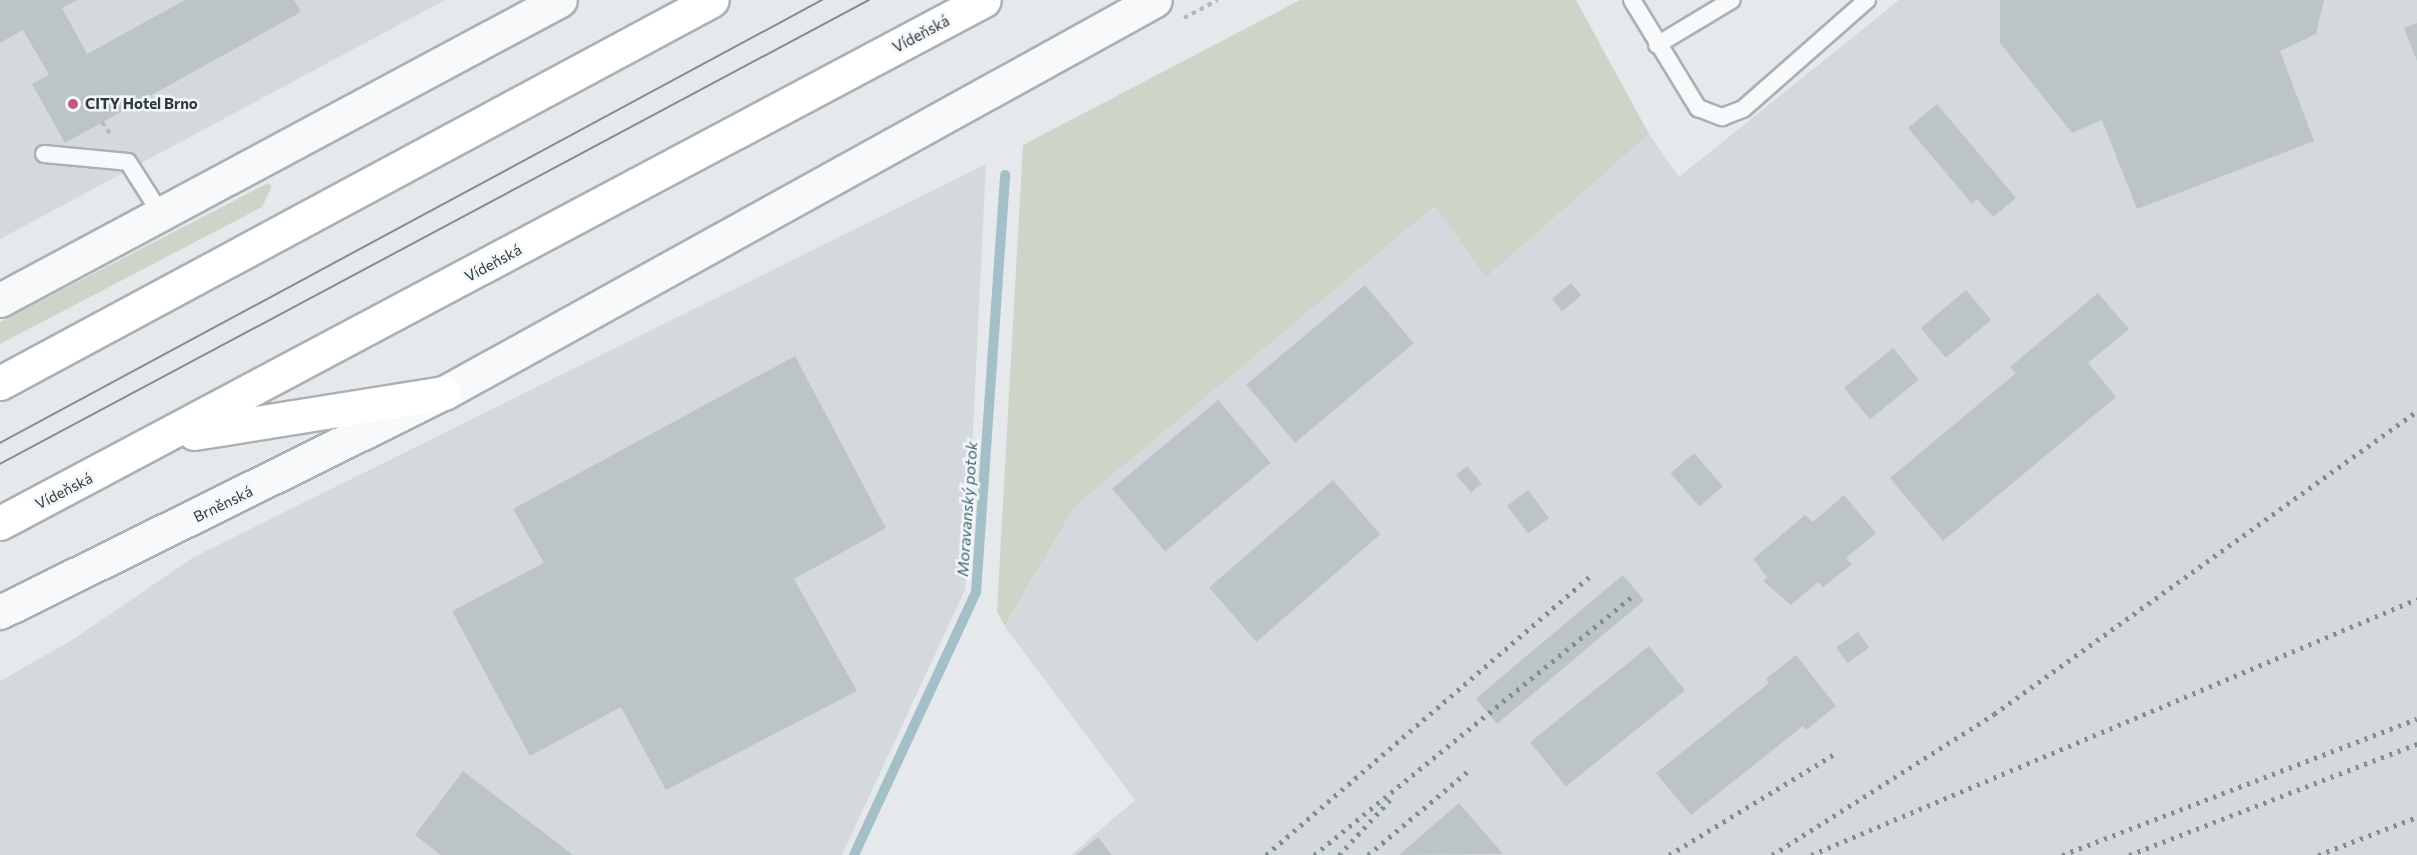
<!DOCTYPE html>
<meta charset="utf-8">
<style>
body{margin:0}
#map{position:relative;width:2417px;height:855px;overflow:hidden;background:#e5e9eb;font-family:Commissioner,sans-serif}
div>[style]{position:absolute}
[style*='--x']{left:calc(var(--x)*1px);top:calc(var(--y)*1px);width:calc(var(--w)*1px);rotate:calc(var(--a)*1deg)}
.built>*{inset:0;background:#d3d9dd}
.green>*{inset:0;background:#ced4c7}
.stream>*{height:10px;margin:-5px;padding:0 5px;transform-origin:5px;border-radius:5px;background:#a4bfc7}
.building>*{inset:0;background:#bcc4c8;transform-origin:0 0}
.path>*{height:4px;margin-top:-2px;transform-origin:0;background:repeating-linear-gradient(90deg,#b3b8bb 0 4.5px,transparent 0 9px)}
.roads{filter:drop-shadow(2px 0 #aab1b5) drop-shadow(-2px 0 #aab1b5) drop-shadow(0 2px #aab1b5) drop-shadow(0 -2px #aab1b5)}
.service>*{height:16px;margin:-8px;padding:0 8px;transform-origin:8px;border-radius:8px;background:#f7f9fa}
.tertiary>*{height:33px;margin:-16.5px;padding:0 16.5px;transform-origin:16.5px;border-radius:16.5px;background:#f7f9fa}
.trunk>*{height:33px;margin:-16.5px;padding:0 16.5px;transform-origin:16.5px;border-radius:16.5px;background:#fff}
.tram>*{height:1.5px;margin:-0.75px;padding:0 0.75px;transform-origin:0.75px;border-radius:0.75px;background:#808d93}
.rail>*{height:4.5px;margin-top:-2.25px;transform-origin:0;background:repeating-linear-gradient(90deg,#808d93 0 3px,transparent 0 9px)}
.dots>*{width:16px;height:16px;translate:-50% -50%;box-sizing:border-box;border:3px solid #f4f7f8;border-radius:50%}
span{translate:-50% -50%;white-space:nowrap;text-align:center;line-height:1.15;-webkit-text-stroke:5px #f4f7f8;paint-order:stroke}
.street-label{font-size:15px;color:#2e3b42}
.poi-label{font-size:15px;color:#2e3b42;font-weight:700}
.left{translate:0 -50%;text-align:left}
.water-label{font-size:16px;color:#3b6473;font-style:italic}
</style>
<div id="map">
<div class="built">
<div style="clip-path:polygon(0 0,445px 0,0 239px)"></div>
<div style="clip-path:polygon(1899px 0,2417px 0,2417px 855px,1071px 855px,1135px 800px,1005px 627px,1075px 506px,1435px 206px,1486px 276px,1649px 134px,1679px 177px)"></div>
<div style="clip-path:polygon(986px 164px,965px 590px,842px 855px,0 855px,0 681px,72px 640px,194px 557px)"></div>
</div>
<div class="green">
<div style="clip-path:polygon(1300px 0,1576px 0,1649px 134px,1486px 277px,1435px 206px,1075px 506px,1005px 626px,997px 612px,1023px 145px)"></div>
<div style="clip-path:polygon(268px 183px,272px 186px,262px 207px,0 344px,0 322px)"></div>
</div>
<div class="stream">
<div style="--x:854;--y:855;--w:290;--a:-65.1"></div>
<div style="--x:976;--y:592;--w:418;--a:-86"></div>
</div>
<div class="building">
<div style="clip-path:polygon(0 0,77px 0,62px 8px,87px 54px,185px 0,294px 0,301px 12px,65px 143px,32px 84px,49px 75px,23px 30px,0 43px)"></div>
<div style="clip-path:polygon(2000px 0,2324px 0,2316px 34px,2280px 51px,2314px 141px,2137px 209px,2102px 120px,2072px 133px,2000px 43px)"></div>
<div style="clip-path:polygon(2417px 23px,2417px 61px,2404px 28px)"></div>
<div style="clip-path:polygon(1937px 104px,2016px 198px,1993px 217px,1977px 199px,1972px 204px,1908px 128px)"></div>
<div style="left:1571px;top:283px;width:16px;height:25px;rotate:50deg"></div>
<div style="left:1365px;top:285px;width:76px;height:155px;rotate:50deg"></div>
<div style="left:1966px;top:290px;width:39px;height:59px;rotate:50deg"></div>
<div style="clip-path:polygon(2098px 293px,2129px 329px,2088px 363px,2116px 397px,1943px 541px,1890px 478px,2016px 373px,2010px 367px)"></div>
<div style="left:1893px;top:348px;width:41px;height:63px;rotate:51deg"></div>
<div style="clip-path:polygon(795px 356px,886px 528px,794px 579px,857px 691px,666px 790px,621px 707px,530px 756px,452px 611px,544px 563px,513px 509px)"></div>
<div style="left:1218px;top:400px;width:82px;height:138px;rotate:50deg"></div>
<div style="left:1694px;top:453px;width:44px;height:31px;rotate:49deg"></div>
<div style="left:1467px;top:466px;width:23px;height:14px;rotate:50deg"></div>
<div style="left:1333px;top:480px;width:72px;height:164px;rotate:49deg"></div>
<div style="left:1528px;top:490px;width:35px;height:26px;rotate:53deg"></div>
<div style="clip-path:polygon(1844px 495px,1876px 533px,1846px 558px,1852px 564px,1823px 587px,1818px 582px,1791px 605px,1763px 581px,1767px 577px,1753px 559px,1805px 515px,1813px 522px)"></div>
<div style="left:1623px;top:575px;width:33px;height:192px;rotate:50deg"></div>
<div style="left:1858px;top:632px;width:19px;height:27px;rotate:54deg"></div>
<div style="left:1649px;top:646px;width:57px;height:153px;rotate:51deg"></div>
<div style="clip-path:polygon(1796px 655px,1836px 706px,1806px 730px,1803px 726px,1691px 815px,1656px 773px,1769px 683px,1766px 679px)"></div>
<div style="clip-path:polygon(463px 771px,573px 855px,441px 855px,415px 835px)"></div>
<div style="clip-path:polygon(1459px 803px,1503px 854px,1399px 855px)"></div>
<div style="clip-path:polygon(1098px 837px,1112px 855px,1076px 855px)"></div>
</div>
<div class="path">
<div style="--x:1184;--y:18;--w:38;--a:-28"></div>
<div style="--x:102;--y:122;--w:14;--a:56"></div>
</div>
<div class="roads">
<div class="service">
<div style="--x:1632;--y:0;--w:127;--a:58.6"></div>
<div style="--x:1698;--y:108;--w:26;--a:21"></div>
<div style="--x:1722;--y:117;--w:22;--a:-21"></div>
<div style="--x:1743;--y:109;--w:165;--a:-41.3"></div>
<div style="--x:1657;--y:45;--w:87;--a:-31"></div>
<div style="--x:44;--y:154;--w:84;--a:5.4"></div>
<div style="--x:128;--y:162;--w:62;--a:57.6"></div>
</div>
<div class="tertiary">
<div style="--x:0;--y:300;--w:635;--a:-28.18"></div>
<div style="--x:0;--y:612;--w:495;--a:-26.3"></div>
<div style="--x:444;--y:393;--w:812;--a:-28.93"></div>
</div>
<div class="trunk">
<div style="--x:0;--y:383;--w:808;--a:-28.28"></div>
<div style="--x:194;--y:433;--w:253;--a:-9.1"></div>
<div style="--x:0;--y:523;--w:1114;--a:-27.99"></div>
</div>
</div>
<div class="tram">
<div style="--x:0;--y:443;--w:934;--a:-28.32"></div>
<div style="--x:0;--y:464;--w:985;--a:-28.1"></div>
</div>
<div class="rail">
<div style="--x:1266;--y:855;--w:426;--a:-40.7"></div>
<div style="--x:1314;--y:855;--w:414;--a:-39.1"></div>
<div style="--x:1339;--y:855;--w:75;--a:-47.2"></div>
<div style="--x:1368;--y:855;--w:131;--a:-40"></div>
<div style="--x:1669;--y:855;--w:192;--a:-31.4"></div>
<div style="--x:1772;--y:855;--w:263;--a:-32.4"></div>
<div style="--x:1994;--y:714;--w:520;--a:-35.61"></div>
<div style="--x:1811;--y:855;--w:658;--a:-22.9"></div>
<div style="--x:2062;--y:855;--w:380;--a:-21"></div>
<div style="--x:2129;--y:855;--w:309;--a:-21.1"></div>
<div style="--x:2318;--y:855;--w:106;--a:-21"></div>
</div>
<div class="dots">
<div style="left:73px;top:104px;background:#c35786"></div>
</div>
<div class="street-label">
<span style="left:921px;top:34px;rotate:-28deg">Vídeňská</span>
<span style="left:493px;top:263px;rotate:-28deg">Vídeňská</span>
<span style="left:64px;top:491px;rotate:-27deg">Vídeňská</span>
<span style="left:223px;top:504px;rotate:-26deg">Brněnská</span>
</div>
<div class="poi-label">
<span class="left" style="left:85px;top:104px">CITY Hotel Brno</span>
</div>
<div class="water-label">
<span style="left:967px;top:509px;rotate:-86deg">Moravanský potok</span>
</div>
</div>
